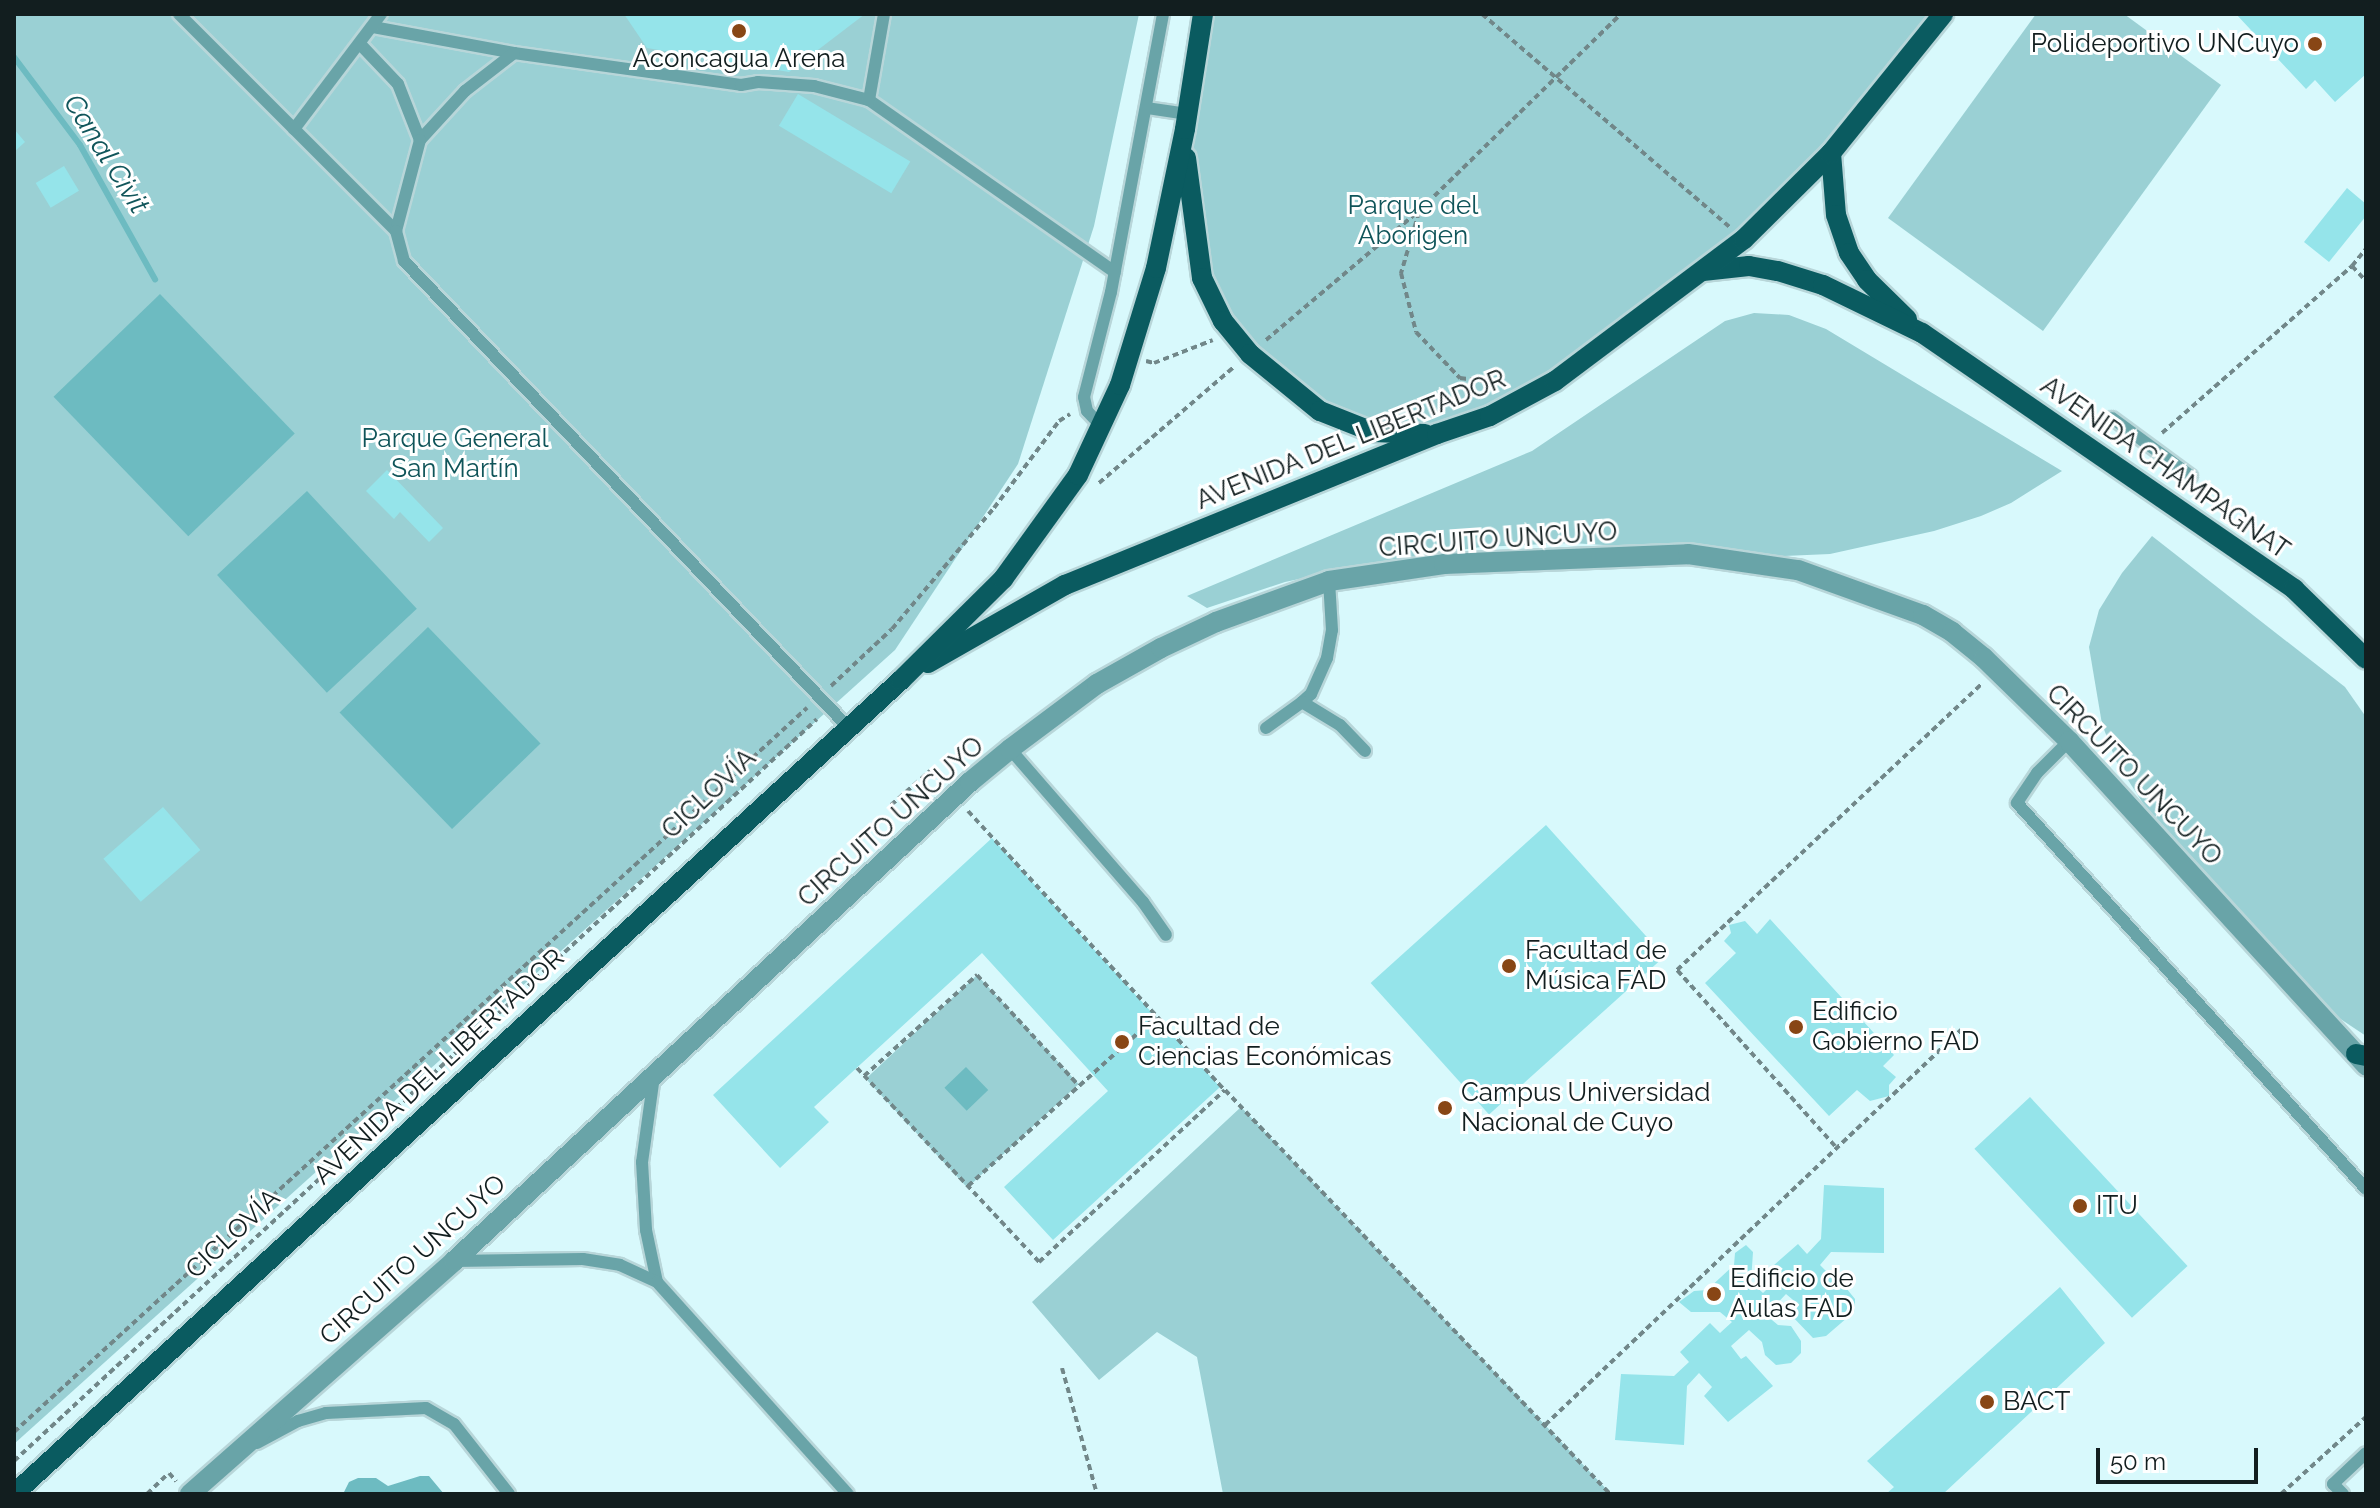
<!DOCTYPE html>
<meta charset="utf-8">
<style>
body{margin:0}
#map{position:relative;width:2380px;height:1508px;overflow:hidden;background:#d8f9fc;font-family:Raleway,sans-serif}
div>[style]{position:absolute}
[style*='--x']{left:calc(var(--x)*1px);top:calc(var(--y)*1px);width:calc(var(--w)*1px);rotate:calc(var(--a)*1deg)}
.green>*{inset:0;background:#9ad0d4;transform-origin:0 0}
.water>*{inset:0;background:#6dbbc1;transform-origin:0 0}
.stream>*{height:6px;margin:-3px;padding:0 3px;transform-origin:3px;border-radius:3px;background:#6dbbc1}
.building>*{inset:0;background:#95e4ea;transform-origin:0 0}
.path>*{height:4px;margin-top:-2px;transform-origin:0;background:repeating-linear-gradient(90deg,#718789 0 6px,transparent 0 10px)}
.roads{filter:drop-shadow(2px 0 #b8d6d9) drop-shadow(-2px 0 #b8d6d9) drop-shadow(0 2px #b8d6d9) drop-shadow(0 -2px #b8d6d9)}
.lane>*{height:12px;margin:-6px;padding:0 6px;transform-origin:6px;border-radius:6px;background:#69a4a8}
.street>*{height:20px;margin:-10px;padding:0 10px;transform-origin:10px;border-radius:10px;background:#69a4a8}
.primary>*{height:20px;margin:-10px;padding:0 10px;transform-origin:10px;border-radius:10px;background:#0a5b60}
.dots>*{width:22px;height:22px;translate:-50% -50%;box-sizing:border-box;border:4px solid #fff;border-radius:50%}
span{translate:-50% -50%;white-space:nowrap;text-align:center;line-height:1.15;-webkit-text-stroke:6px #fff;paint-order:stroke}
.poi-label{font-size:26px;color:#121e1f}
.right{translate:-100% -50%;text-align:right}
.left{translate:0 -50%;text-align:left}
.park-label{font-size:26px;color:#0f5459}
.street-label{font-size:26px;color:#121e1f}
.water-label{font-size:28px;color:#11565b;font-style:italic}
.frame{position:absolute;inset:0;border:16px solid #121e1f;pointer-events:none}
.scale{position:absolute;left:2096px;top:1448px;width:162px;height:36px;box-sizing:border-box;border:4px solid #121e1f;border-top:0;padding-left:10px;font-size:24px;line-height:28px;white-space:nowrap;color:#121e1f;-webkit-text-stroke:6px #fff;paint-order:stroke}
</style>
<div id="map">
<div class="green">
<div style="clip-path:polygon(14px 14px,1139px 14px,1094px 226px,1018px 464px,895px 650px,14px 1444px)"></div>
<div style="clip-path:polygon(1203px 14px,1943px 14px,1744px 239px,1555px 381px,1437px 434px,1348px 423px,1250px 354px,1202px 278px,1185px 129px)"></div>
<div style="clip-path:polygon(2036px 14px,2124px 14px,2221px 85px,2043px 331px,1888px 218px)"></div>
<div style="clip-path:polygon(1754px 313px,1789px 315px,1826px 329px,2062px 471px,2011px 503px,1981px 516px,1934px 531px,1830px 554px,1784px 556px,1571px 543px,1481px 547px,1384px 561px,1285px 582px,1207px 608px,1187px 596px,1532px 451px,1725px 321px)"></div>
<div style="clip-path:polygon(2152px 536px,2345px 687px,2366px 717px,2366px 1036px,2339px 1018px,2144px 805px,2116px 761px,2102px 724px,2089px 647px,2099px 610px,2122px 573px)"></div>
<div style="left:977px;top:975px;width:149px;height:152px;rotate:47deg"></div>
<div style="clip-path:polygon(1241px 1107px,1611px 1494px,1223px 1494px,1197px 1357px,1157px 1332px,1099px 1380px,1032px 1302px)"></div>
</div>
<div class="water">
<div style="left:160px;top:294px;width:194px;height:148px;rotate:46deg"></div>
<div style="left:307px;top:491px;width:161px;height:123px;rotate:47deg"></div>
<div style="left:428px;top:627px;width:162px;height:123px;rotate:46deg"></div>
<div style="left:966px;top:1067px;width:32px;height:30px;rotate:46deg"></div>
<div style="clip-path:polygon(420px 1476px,429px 1476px,444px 1494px,343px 1494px,349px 1482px,358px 1478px,376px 1478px,388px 1486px)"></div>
</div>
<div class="stream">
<div style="--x:14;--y:57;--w:110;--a:53.1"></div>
<div style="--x:80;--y:145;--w:154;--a:60.8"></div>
</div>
<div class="building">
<div style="clip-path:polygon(624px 14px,865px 14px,789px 72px,647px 48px)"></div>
<div style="clip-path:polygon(2236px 14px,2366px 14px,2366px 74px,2335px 102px,2315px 80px,2306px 89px)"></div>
<div style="left:798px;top:94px;width:131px;height:37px;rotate:31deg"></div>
<div style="clip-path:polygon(14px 129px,25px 142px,14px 152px)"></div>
<div style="left:64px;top:166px;width:29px;height:33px;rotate:59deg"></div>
<div style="clip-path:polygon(2347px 188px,2366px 204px,2366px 216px,2329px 262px,2304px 242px)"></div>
<div style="clip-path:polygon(387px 470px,443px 528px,429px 542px,400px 512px,394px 519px,366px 491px)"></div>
<div style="left:163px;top:807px;width:57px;height:79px;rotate:49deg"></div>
<div style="left:1546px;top:825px;width:177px;height:236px;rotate:48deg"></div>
<div style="clip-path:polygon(992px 838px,1220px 1087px,1053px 1240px,1004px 1187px,1108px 1091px,982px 953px,814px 1107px,829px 1122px,780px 1168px,713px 1095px)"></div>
<div style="clip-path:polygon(1770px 919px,1894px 1055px,1883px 1066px,1896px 1077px,1889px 1085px,1889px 1096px,1870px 1101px,1857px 1090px,1829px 1116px,1705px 983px,1736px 953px,1724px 941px,1731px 933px,1729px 925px,1745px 921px,1757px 934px)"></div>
<div style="left:2030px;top:1097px;width:231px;height:76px;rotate:47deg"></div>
<div style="clip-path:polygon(1824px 1185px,1884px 1188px,1884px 1253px,1831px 1252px,1820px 1265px,1830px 1275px,1834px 1273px,1855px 1299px,1855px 1311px,1826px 1336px,1813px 1338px,1790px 1314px,1799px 1305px,1786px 1294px,1766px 1315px,1778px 1325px,1791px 1326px,1801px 1341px,1801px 1353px,1791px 1363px,1776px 1365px,1765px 1355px,1762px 1342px,1749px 1330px,1731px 1346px,1741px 1359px,1746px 1356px,1773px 1386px,1728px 1422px,1704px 1396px,1712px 1387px,1699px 1373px,1687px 1386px,1684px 1445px,1615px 1440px,1621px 1374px,1674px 1376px,1689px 1362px,1680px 1352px,1710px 1323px,1720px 1333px,1732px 1322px,1720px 1312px,1691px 1312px,1679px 1302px,1694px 1291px,1707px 1290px,1734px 1265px,1735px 1253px,1746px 1245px,1753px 1252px,1751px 1282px,1763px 1293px,1775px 1281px,1766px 1272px,1798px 1244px,1807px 1254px,1821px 1239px)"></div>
<div style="clip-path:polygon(2060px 1287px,2105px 1343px,1943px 1494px,1886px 1494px,1894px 1487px,1867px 1461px)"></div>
</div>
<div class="path">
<div style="--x:1482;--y:14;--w:327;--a:40.7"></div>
<div style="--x:1419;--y:212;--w:64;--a:106.4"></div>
<div style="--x:1401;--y:273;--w:61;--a:75.7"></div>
<div style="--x:1416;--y:332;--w:64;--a:46.3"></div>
<div style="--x:1460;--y:378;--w:46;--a:7.4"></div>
<div style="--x:2352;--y:266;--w:21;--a:47"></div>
<div style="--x:1266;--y:340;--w:202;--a:-40.2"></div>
<div style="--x:1420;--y:210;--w:281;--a:-44.3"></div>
<div style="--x:1146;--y:361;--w:8;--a:14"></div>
<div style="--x:1154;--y:363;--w:63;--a:-21.3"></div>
<div style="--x:2162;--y:433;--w:253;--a:-41.3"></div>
<div style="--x:2352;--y:266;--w:22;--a:-51"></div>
<div style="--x:1099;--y:483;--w:179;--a:-40.7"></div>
<div style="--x:831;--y:686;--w:83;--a:-43.1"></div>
<div style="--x:892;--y:629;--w:158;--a:-49.9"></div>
<div style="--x:994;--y:508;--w:109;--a:-53.2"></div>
<div style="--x:1059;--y:421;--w:13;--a:-32"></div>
<div style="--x:891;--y:805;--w:52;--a:-41.1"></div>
<div style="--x:930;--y:771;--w:8;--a:45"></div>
<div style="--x:968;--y:811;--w:379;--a:47.4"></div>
<div style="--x:1225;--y:1090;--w:558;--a:46.38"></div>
<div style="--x:857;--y:1068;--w:266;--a:46.8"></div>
<div style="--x:1039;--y:1262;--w:253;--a:-42.8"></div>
<div style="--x:864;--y:1076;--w:152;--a:-41.8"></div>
<div style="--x:977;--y:975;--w:149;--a:47.4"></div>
<div style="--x:1835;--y:1146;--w:237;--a:-131.9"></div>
<div style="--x:1677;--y:970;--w:418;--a:-43.2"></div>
<div style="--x:968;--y:1186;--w:253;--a:-42"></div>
<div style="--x:1062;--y:1368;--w:131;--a:74.5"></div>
<div style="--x:1545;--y:1425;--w:574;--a:-43.52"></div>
<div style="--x:14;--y:1432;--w:1074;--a:-42.4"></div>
<div style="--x:14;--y:1461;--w:1093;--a:-42.74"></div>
<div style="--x:147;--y:1494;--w:30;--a:-44"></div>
<div style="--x:169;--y:1473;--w:11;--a:49"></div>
<div style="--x:2281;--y:1494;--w:115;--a:-42.2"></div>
</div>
<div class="roads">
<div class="lane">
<div style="--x:179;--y:14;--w:307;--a:45"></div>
<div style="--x:373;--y:27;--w:143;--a:10.4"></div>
<div style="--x:514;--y:53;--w:229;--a:8"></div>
<div style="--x:741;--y:85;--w:17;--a:-10"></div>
<div style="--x:758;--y:82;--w:56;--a:4.1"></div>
<div style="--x:814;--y:86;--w:57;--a:14.3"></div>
<div style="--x:869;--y:100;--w:300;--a:35"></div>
<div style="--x:360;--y:44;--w:55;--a:46.5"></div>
<div style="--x:398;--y:84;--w:60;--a:68.6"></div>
<div style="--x:514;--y:53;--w:62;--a:142.2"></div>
<div style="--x:465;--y:91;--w:67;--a:132.6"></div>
<div style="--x:420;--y:140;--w:94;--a:104.8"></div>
<div style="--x:396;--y:231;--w:31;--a:75"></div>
<div style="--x:404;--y:261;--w:642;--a:46.39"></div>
<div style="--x:869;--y:100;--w:87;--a:-80.1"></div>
<div style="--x:1147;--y:108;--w:40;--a:8.5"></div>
<div style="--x:294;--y:129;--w:144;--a:-52.9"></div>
<div style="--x:2112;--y:418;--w:98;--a:36.3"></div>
<div style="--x:1102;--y:427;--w:22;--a:-133"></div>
<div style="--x:1087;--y:411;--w:14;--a:-102"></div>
<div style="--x:1084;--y:397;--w:108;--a:-75.6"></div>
<div style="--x:1111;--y:292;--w:283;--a:-79.4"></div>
<div style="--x:1302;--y:702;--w:12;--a:-42"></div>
<div style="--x:1311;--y:694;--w:39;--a:-66"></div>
<div style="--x:1327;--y:658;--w:28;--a:-80"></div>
<div style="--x:1332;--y:630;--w:49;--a:-93.5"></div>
<div style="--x:1266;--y:728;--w:44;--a:-35.8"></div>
<div style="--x:1302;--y:702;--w:44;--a:31.2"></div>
<div style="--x:1340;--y:725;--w:36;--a:46"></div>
<div style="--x:2069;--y:741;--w:45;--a:135"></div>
<div style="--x:2037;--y:773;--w:36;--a:124"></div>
<div style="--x:2017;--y:803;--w:520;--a:47.88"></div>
<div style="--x:1010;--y:749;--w:203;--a:49"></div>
<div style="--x:1143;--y:902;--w:40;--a:55.1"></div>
<div style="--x:654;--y:1076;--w:87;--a:97.9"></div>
<div style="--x:642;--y:1162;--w:68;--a:86.6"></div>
<div style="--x:646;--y:1230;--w:53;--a:78.1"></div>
<div style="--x:454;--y:1261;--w:129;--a:-0.9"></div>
<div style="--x:583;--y:1259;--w:37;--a:9"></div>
<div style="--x:620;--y:1265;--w:41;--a:24.7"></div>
<div style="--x:657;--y:1282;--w:285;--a:48"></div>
<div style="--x:257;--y:1443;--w:47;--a:-28.2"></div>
<div style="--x:298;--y:1421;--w:29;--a:-16"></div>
<div style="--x:326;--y:1413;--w:100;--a:-2.9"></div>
<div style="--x:426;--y:1408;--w:32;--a:30"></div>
<div style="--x:454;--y:1424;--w:89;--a:51.8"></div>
<div style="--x:2343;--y:1494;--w:14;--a:-135"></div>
<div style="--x:2333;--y:1484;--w:45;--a:-43.2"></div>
</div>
<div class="street">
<div style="--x:190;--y:1494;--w:352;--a:-41.4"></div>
<div style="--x:454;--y:1261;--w:704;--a:-42.87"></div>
<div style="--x:970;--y:782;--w:52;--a:-39.5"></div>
<div style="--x:1010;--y:749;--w:109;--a:-36.8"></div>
<div style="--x:1097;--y:684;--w:73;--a:-29.4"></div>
<div style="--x:1161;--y:648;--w:61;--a:-25.3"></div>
<div style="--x:1216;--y:622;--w:120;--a:-19.9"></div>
<div style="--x:1329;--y:581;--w:116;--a:-8.4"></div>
<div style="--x:1444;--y:564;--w:244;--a:-2.3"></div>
<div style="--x:1688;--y:554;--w:111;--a:8.3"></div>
<div style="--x:1798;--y:570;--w:133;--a:19.8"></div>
<div style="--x:1923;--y:615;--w:34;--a:30"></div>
<div style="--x:1952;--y:632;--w:41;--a:39.1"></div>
<div style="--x:1984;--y:658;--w:119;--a:44.3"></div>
<div style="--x:2069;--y:741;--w:440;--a:47.5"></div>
</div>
<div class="primary">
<div style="--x:1831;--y:153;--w:62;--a:85.4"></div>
<div style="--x:1836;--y:215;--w:40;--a:71.1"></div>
<div style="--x:1849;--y:253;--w:32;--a:56"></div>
<div style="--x:1867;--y:280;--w:56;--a:44.3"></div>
<div style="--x:1186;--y:158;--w:121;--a:82.4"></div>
<div style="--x:1202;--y:278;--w:48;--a:64"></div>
<div style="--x:1223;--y:321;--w:43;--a:50.7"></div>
<div style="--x:1250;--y:354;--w:90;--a:39.2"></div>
<div style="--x:1320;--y:411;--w:57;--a:21.6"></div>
<div style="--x:1373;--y:432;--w:52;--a:2.2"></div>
<div style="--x:1703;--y:271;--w:46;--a:-6.2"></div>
<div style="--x:1749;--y:266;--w:29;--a:10"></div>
<div style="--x:1778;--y:271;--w:47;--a:17.3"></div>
<div style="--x:1823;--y:285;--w:110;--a:25.9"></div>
<div style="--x:1922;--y:333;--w:452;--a:34.5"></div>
<div style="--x:2294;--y:589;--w:100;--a:44.2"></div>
<div style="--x:928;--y:663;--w:158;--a:-29.7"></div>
<div style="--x:1065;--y:585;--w:401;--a:-22.1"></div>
<div style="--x:1437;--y:434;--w:56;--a:-18.8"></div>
<div style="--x:1490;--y:416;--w:74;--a:-28.3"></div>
<div style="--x:1555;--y:381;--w:236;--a:-36.9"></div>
<div style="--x:1744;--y:239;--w:122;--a:-44.7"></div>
<div style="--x:1831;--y:153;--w:179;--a:-51.1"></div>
<div style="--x:2356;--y:1054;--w:10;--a:11"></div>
<div style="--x:14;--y:1494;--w:1204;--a:-42.54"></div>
<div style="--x:901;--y:680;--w:144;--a:-44.7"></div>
<div style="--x:1003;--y:579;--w:128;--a:-54.2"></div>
<div style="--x:1078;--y:475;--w:99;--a:-65"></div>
<div style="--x:1120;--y:385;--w:122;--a:-72.9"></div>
<div style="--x:1156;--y:268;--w:142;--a:-78.2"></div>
<div style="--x:1185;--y:129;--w:116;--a:-81.1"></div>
</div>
</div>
<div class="dots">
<div style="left:739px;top:31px;background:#884615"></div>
<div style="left:2315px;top:44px;background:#884615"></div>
<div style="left:1509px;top:966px;background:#884615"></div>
<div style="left:1796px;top:1027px;background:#884615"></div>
<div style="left:1122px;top:1042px;background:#884615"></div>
<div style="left:1445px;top:1108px;background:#884615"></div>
<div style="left:2080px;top:1206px;background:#884615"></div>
<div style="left:1714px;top:1294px;background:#884615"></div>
<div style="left:1987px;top:1402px;background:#884615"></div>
</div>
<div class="poi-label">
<span class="right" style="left:2299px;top:44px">Polideportivo UNCuyo</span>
<span style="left:739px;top:59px">Aconcagua Arena</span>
<span class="left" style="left:1525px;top:966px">Facultad de<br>Música FAD</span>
<span class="left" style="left:1812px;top:1027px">Edificio<br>Gobierno FAD</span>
<span class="left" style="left:1138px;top:1042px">Facultad de<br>Ciencias Económicas</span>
<span class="left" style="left:1461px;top:1108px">Campus Universidad<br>Nacional de Cuyo</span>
<span class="left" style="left:2096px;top:1206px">ITU</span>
<span class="left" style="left:1730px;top:1294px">Edificio de<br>Aulas FAD</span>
<span class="left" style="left:2003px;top:1402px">BACT</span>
</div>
<div class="park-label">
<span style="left:1413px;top:221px">Parque del<br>Aborigen</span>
<span style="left:455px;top:454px">Parque General<br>San Martín</span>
</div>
<div class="street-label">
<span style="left:1351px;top:440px;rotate:-22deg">AVENIDA DEL LIBERTADOR</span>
<span style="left:2165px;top:468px;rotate:35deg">AVENIDA CHAMPAGNAT</span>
<span style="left:1498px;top:540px;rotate:-4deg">CIRCUITO UNCUYO</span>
<span style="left:2134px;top:775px;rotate:46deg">CIRCUITO UNCUYO</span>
<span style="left:709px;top:794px;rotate:-43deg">CICLOVÍA</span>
<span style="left:891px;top:822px;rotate:-42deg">CIRCUITO UNCUYO</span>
<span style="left:439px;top:1067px;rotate:-43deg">AVENIDA DEL LIBERTADOR</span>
<span style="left:233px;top:1234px;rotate:-43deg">CICLOVÍA</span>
<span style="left:413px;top:1260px;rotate:-42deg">CIRCUITO UNCUYO</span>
</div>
<div class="water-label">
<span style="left:106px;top:154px;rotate:58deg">Canal Civit</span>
</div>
<div class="frame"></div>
<div class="scale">50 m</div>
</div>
